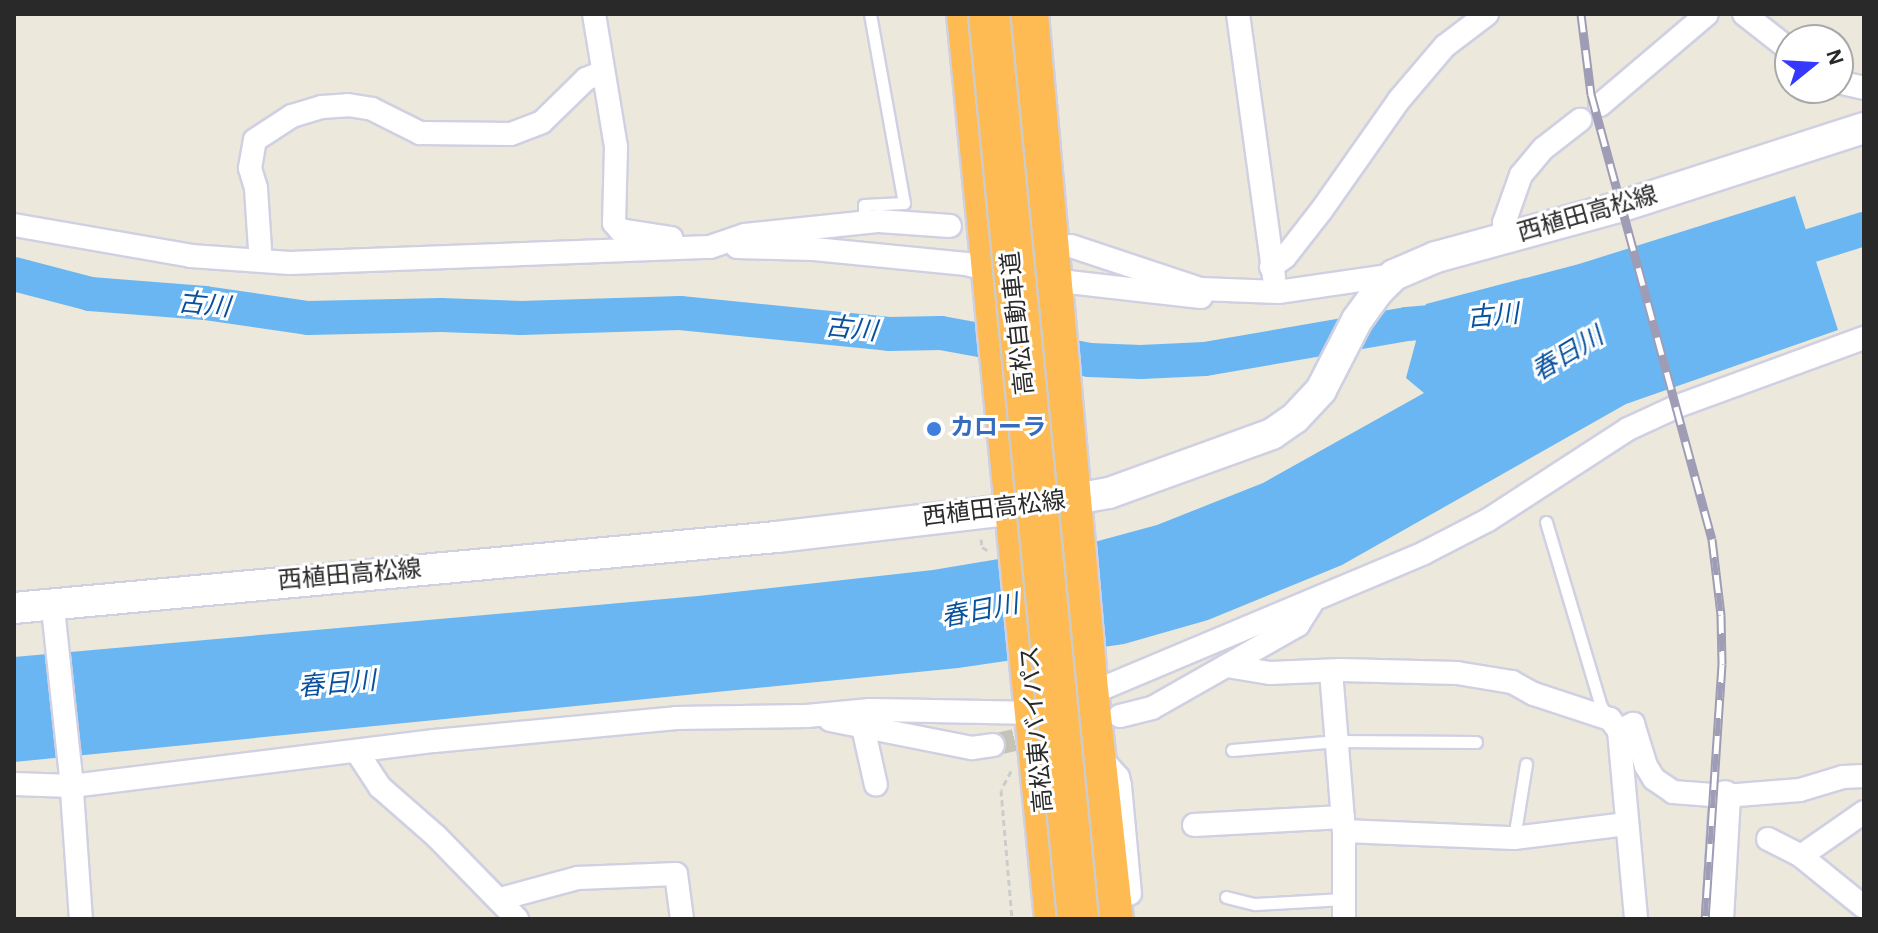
<!DOCTYPE html>
<meta charset="utf-8">
<style>
body{margin:0}
#map{position:relative;width:1878px;height:933px;overflow:hidden;background:#ece8db;font-family:"Alegreya Sans","Noto Sans JP",sans-serif}
div>[style]{position:absolute}
[style*='--x']{left:calc(var(--x)*1px);top:calc(var(--y)*1px);width:calc(var(--w)*1px);rotate:calc(var(--a)*1deg)}
.water>*{inset:0;background:#69b6f2}
.river>*{height:34px;margin:-17px;padding:0 17px;transform-origin:17px;border-radius:17px;background:#69b6f2}
.street-tunnel>*{height:22px;margin-top:-11px;transform-origin:0;background:repeating-linear-gradient(90deg,#c5c2b7 0 22px,transparent 0 33px)}
.path>*{height:3px;margin-top:-1.5px;transform-origin:0;background:repeating-linear-gradient(90deg,#ccc 0 6px,transparent 0 10px)}
.roads{filter:drop-shadow(2px 0 #d0d0e3) drop-shadow(-2px 0 #d0d0e3) drop-shadow(0 2px #d0d0e3) drop-shadow(0 -2px #d0d0e3)}
.lane>*{height:11px;margin:-5.5px;padding:0 5.5px;transform-origin:5.5px;border-radius:5.5px;background:#fff}
.street>*{height:22px;margin:-11px;padding:0 11px;transform-origin:11px;border-radius:11px;background:#fff}
.secondary>*{height:30px;margin:-15px;padding:0 15px;transform-origin:15px;border-radius:15px;background:#fff}
.highway>*{height:40px;margin:-20px;padding:0 20px;transform-origin:20px;border-radius:20px;background:#ffbb53}
.rail>*{height:9px;margin-top:-4.5px;transform-origin:0;background:repeating-linear-gradient(90deg,#fff 0 18px,#9e9db5 0 36px);box-sizing:border-box;border-block:2px solid #9e9db5}
.bridges{filter:drop-shadow(2px 0 #ccc) drop-shadow(-2px 0 #ccc) drop-shadow(0 2px #ccc) drop-shadow(0 -2px #ccc)}
.highway-bridge>*{height:40px;margin:-20px;padding:0 20px;transform-origin:20px;border-radius:20px;background:#ffbb53}
.dots>*{width:22px;height:22px;translate:-50% -50%;box-sizing:border-box;border:4px solid #fff;border-radius:50%}
span{translate:-50% -50%;white-space:nowrap;text-align:center;line-height:1.15;-webkit-text-stroke:6px #fff;paint-order:stroke}
.street-label{font-size:24px;color:#292929}
.shop-label{font-size:24px;color:#366cbe;font-weight:700}
.left{translate:0 -50%;text-align:left}
.water-label{font-size:26px;color:#09519e;font-style:italic}
.frame{position:absolute;inset:0;border:16px solid #292929;pointer-events:none}
.north{position:absolute;left:1774px;top:24px;width:80px;height:80px;box-sizing:border-box;background:#fff;border:2px solid #a9a9a9;border-radius:50%;rotate:72deg;font-size:22px;font-weight:700;line-height:32px;text-align:center;color:#292929}
.north::after{content:'';display:block;margin:auto;width:28px;height:36px;background:#3538ff;clip-path:polygon(50% 0,100% 100%,50% 72%,0 100%)}
</style>
<div id="map">
<div class="water">
<div style="clip-path:polygon(1795px 196px,1838px 330px,1626px 404px,1342px 565px,1208px 620px,1124px 644px,958px 668px,14px 762px,14px 657px,698px 596px,933px 570px,1087px 544px,1157px 525px,1263px 483px,1424px 393px,1406px 378px,1426px 304px,1579px 264px)"></div>
</div>
<div class="river">
<div style="--x:1768;--y:259;--w:101;--a:-17.4"></div>
<div style="--x:14;--y:274;--w:79;--a:14.7"></div>
<div style="--x:90;--y:294;--w:115;--a:4.5"></div>
<div style="--x:205;--y:303;--w:104;--a:8.3"></div>
<div style="--x:308;--y:318;--w:133;--a:-1.3"></div>
<div style="--x:441;--y:315;--w:80;--a:2.1"></div>
<div style="--x:521;--y:318;--w:159;--a:-1.8"></div>
<div style="--x:680;--y:313;--w:210;--a:5.7"></div>
<div style="--x:889;--y:334;--w:52;--a:-1.1"></div>
<div style="--x:941;--y:333;--w:150;--a:10.3"></div>
<div style="--x:1089;--y:360;--w:52;--a:2.2"></div>
<div style="--x:1141;--y:362;--w:64;--a:-2.7"></div>
<div style="--x:1205;--y:359;--w:205;--a:-9.8"></div>
<div style="--x:1407;--y:324;--w:60;--a:-4.8"></div>
</div>
<div class="street-tunnel">
<div style="--x:993;--y:745;--w:53;--a:-13"></div>
</div>
<div class="path">
<div style="--x:981;--y:539;--w:8;--a:83"></div>
<div style="--x:982;--y:547;--w:8;--a:30"></div>
<div style="--x:1011;--y:771;--w:21;--a:118"></div>
<div style="--x:1001;--y:790;--w:129;--a:85.1"></div>
</div>
<div class="roads">
<div class="lane">
<div style="--x:864;--y:222;--w:17;--a:-90"></div>
<div style="--x:864;--y:205;--w:40;--a:-2.9"></div>
<div style="--x:904;--y:203;--w:192;--a:-100.2"></div>
<div style="--x:1546;--y:522;--w:192;--a:73.4"></div>
<div style="--x:1601;--y:706;--w:12;--a:59"></div>
<div style="--x:1232;--y:750;--w:105;--a:-4.9"></div>
<div style="--x:1337;--y:741;--w:139;--a:0.4"></div>
<div style="--x:1514;--y:838;--w:75;--a:-80.8"></div>
<div style="--x:1226;--y:897;--w:30;--a:14"></div>
<div style="--x:1255;--y:904;--w:89;--a:-3.2"></div>
</div>
<div class="street">
<div style="--x:594;--y:14;--w:135;--a:80.6"></div>
<div style="--x:616;--y:147;--w:76;--a:91.5"></div>
<div style="--x:614;--y:223;--w:9;--a:49"></div>
<div style="--x:620;--y:230;--w:52;--a:8.9"></div>
<div style="--x:1238;--y:14;--w:266;--a:82.2"></div>
<div style="--x:1744;--y:14;--w:58;--a:38"></div>
<div style="--x:1838;--y:82;--w:27;--a:13"></div>
<div style="--x:1600;--y:105;--w:140;--a:-40.4"></div>
<div style="--x:14;--y:225;--w:180;--a:9.9"></div>
<div style="--x:191;--y:256;--w:99;--a:4"></div>
<div style="--x:290;--y:263;--w:420;--a:-2.2"></div>
<div style="--x:710;--y:247;--w:37;--a:-19"></div>
<div style="--x:745;--y:235;--w:135;--a:-6"></div>
<div style="--x:879;--y:221;--w:71;--a:4"></div>
<div style="--x:1506;--y:238;--w:15;--a:-98"></div>
<div style="--x:1504;--y:223;--w:51;--a:-70.5"></div>
<div style="--x:1521;--y:175;--w:35;--a:-50"></div>
<div style="--x:1544;--y:148;--w:46;--a:-37.9"></div>
<div style="--x:1071;--y:246;--w:136;--a:18.4"></div>
<div style="--x:1200;--y:289;--w:78;--a:2.2"></div>
<div style="--x:1278;--y:292;--w:117;--a:-8.3"></div>
<div style="--x:737;--y:247;--w:77;--a:1.5"></div>
<div style="--x:814;--y:249;--w:153;--a:5.6"></div>
<div style="--x:966;--y:264;--w:25;--a:14"></div>
<div style="--x:260;--y:249;--w:61;--a:-93.8"></div>
<div style="--x:256;--y:188;--w:21;--a:-107"></div>
<div style="--x:250;--y:168;--w:28;--a:-80"></div>
<div style="--x:255;--y:140;--w:44;--a:-33"></div>
<div style="--x:292;--y:116;--w:31;--a:-17"></div>
<div style="--x:322;--y:107;--w:26;--a:-4"></div>
<div style="--x:348;--y:105;--w:24;--a:9"></div>
<div style="--x:372;--y:109;--w:54;--a:26.6"></div>
<div style="--x:420;--y:133;--w:91;--a:0.6"></div>
<div style="--x:511;--y:134;--w:33;--a:-21"></div>
<div style="--x:542;--y:122;--w:62;--a:-44.3"></div>
<div style="--x:586;--y:79;--w:18;--a:-22"></div>
<div style="--x:1271;--y:267;--w:17;--a:-36"></div>
<div style="--x:1285;--y:257;--w:58;--a:-52"></div>
<div style="--x:1321;--y:211;--w:136;--a:-54.9"></div>
<div style="--x:1399;--y:100;--w:71;--a:-49.6"></div>
<div style="--x:1445;--y:46;--w:53;--a:-37.3"></div>
<div style="--x:1051;--y:280;--w:151;--a:6.5"></div>
<div style="--x:49;--y:605;--w:14;--a:69"></div>
<div style="--x:54;--y:618;--w:160;--a:83.9"></div>
<div style="--x:71;--y:777;--w:142;--a:86"></div>
<div style="--x:1227;--y:666;--w:44;--a:9.2"></div>
<div style="--x:1270;--y:673;--w:71;--a:-2.4"></div>
<div style="--x:1341;--y:670;--w:116;--a:1.5"></div>
<div style="--x:1457;--y:673;--w:56;--a:9.3"></div>
<div style="--x:1512;--y:682;--w:25;--a:29"></div>
<div style="--x:1534;--y:694;--w:80;--a:18.2"></div>
<div style="--x:1610;--y:719;--w:15;--a:53"></div>
<div style="--x:1619;--y:731;--w:189;--a:84.8"></div>
<div style="--x:1331;--y:671;--w:161;--a:85.4"></div>
<div style="--x:1344;--y:831;--w:170;--a:2.4"></div>
<div style="--x:1514;--y:838;--w:113;--a:-7.1"></div>
<div style="--x:1089;--y:694;--w:363;--a:-22.8"></div>
<div style="--x:1424;--y:553;--w:72;--a:-27.3"></div>
<div style="--x:1488;--y:520;--w:167;--a:-33"></div>
<div style="--x:1628;--y:429;--w:55;--a:-24.7"></div>
<div style="--x:1678;--y:406;--w:198;--a:-20.1"></div>
<div style="--x:1120;--y:716;--w:33;--a:-14"></div>
<div style="--x:1152;--y:708;--w:168;--a:-29.6"></div>
<div style="--x:1298;--y:625;--w:25;--a:-58"></div>
<div style="--x:830;--y:720;--w:145;--a:11.2"></div>
<div style="--x:972;--y:748;--w:21;--a:-8"></div>
<div style="--x:863;--y:727;--w:59;--a:77.4"></div>
<div style="--x:1619;--y:731;--w:16;--a:-27"></div>
<div style="--x:1633;--y:724;--w:44;--a:72.8"></div>
<div style="--x:1646;--y:766;--w:15;--a:58"></div>
<div style="--x:1654;--y:779;--w:23;--a:34"></div>
<div style="--x:1673;--y:792;--w:52;--a:4.4"></div>
<div style="--x:1725;--y:796;--w:75;--a:-4.6"></div>
<div style="--x:1800;--y:790;--w:45;--a:-16.8"></div>
<div style="--x:1843;--y:777;--w:21;--a:-3"></div>
<div style="--x:357;--y:752;--w:42;--a:56.7"></div>
<div style="--x:380;--y:787;--w:74;--a:41.2"></div>
<div style="--x:436;--y:836;--w:116;--a:45.7"></div>
<div style="--x:1099;--y:756;--w:28;--a:48"></div>
<div style="--x:1118;--y:777;--w:9;--a:77"></div>
<div style="--x:1120;--y:786;--w:108;--a:84.7"></div>
<div style="--x:14;--y:784;--w:58;--a:2"></div>
<div style="--x:72;--y:786;--w:365;--a:-7.1"></div>
<div style="--x:434;--y:741;--w:243;--a:-5.4"></div>
<div style="--x:676;--y:718;--w:131;--a:-0.9"></div>
<div style="--x:807;--y:716;--w:63;--a:-5.4"></div>
<div style="--x:870;--y:710;--w:166;--a:1"></div>
<div style="--x:1194;--y:825;--w:149;--a:-3.1"></div>
<div style="--x:1344;--y:831;--w:88;--a:90"></div>
<div style="--x:1768;--y:839;--w:37;--a:27"></div>
<div style="--x:1801;--y:856;--w:81;--a:39"></div>
<div style="--x:1801;--y:856;--w:77;--a:-34.9"></div>
<div style="--x:500;--y:899;--w:81;--a:-15.1"></div>
<div style="--x:578;--y:878;--w:98;--a:-2.3"></div>
<div style="--x:676;--y:874;--w:45;--a:82.4"></div>
</div>
<div class="secondary">
<div style="--x:14;--y:608;--w:766;--a:-5.32"></div>
<div style="--x:777;--y:537;--w:242;--a:-6.7"></div>
<div style="--x:1017;--y:509;--w:93;--a:-9.9"></div>
<div style="--x:1109;--y:493;--w:173;--a:-19.9"></div>
<div style="--x:1272;--y:434;--w:28;--a:-35"></div>
<div style="--x:1295;--y:418;--w:38;--a:-47"></div>
<div style="--x:1321;--y:390;--w:79;--a:-62.8"></div>
<div style="--x:1357;--y:320;--w:34;--a:-54"></div>
<div style="--x:1377;--y:292;--w:24;--a:-45"></div>
<div style="--x:1394;--y:275;--w:46;--a:-23.2"></div>
<div style="--x:1436;--y:257;--w:190;--a:-15.3"></div>
<div style="--x:1619;--y:207;--w:257;--a:-17.9"></div>
<div style="--x:1718;--y:919;--w:123;--a:-86.7"></div>
</div>
<div class="highway">
<div style="--x:967;--y:14;--w:909;--a:84.45"></div>
<div style="--x:1028;--y:14;--w:669;--a:84.94"></div>
<div style="--x:1087;--y:680;--w:240;--a:83.8"></div>
</div>
</div>
<div class="rail">
<div style="--x:1581;--y:14;--w:81;--a:82.9"></div>
<div style="--x:1591;--y:94;--w:461;--a:74.8"></div>
<div style="--x:1712;--y:539;--w:77;--a:83.2"></div>
<div style="--x:1721;--y:615;--w:49;--a:88.8"></div>
<div style="--x:1722;--y:664;--w:256;--a:93.8"></div>
</div>
<div class="bridges">
<div class="highway-bridge">
<div style="--x:989;--y:14;--w:909;--a:84.38"></div>
</div>
</div>
<div class="dots">
<div style="left:934px;top:429px;background:#3f7fe0"></div>
</div>
<div class="street-label">
<span style="left:1588px;top:215px;rotate:-16deg">西植田高松線</span>
<span style="left:1019px;top:323px;rotate:-96deg">高松自動車道</span>
<span style="left:994px;top:510px;rotate:-7deg">西植田高松線</span>
<span style="left:350px;top:576px;rotate:-5deg">西植田高松線</span>
<span style="left:1038px;top:729px;rotate:-95deg">高松東バイパス</span>
</div>
<div class="shop-label">
<span class="left" style="left:950px;top:429px">カローラ</span>
</div>
<div class="water-label">
<span style="left:204px;top:306px;rotate:6deg">古川</span>
<span style="left:1493px;top:317px;rotate:-5deg">古川</span>
<span style="left:851px;top:330px;rotate:6deg">古川</span>
<span style="left:1568px;top:355px;rotate:-31deg">春日川</span>
<span style="left:980px;top:612px;rotate:-11deg">春日川</span>
<span style="left:337px;top:685px;rotate:-5deg">春日川</span>
</div>
<div class="frame"></div>
<div class="north">N</div>
</div>
